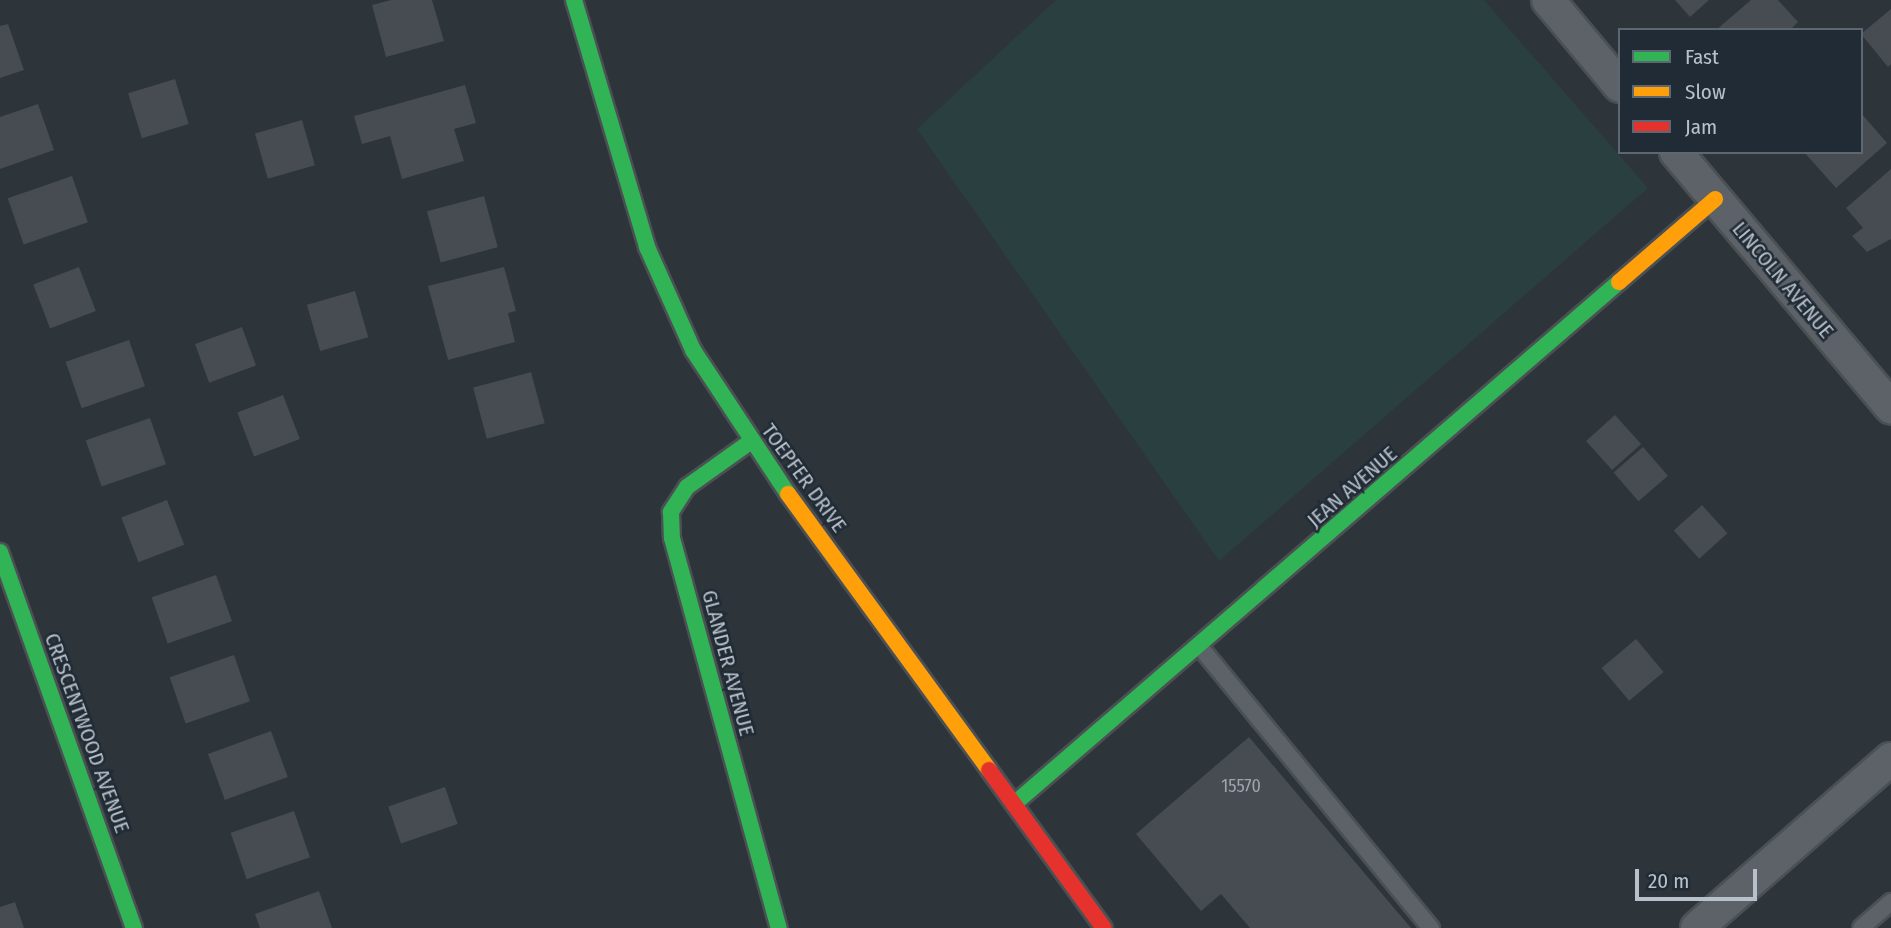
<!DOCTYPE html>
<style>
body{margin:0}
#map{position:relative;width:1891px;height:928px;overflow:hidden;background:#2d343a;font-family:"Fira Sans Condensed",sans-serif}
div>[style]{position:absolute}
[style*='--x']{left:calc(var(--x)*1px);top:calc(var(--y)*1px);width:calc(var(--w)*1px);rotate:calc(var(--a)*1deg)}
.green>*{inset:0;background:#2a3f3f}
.building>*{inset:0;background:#464c51;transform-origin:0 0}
.roads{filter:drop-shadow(2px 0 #4b5054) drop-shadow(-2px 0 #4b5054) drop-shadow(0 2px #4b5054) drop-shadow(0 -2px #4b5054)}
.lane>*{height:16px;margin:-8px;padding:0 8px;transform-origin:8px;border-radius:8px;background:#5d6268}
.street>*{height:32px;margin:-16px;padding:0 16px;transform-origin:16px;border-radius:16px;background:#5d6268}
.fast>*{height:16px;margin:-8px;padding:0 8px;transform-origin:8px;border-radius:8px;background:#30b455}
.slow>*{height:16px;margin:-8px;padding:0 8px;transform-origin:8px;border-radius:8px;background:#ff9f0a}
.jam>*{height:16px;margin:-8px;padding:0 8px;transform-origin:8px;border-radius:8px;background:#e5322d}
span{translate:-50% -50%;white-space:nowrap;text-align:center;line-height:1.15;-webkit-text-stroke:5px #202b35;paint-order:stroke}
.number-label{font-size:18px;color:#9ca4ac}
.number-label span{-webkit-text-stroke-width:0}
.street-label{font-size:21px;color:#b8c1ca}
.legend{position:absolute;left:1618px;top:28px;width:245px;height:126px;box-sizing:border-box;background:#202b35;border:2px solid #5d6771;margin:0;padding:9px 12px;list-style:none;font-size:21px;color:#b8c1ca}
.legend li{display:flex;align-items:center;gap:14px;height:35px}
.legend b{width:35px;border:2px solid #5d6771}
.scale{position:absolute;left:1635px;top:869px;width:122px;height:32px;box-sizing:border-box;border:4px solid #b8c1ca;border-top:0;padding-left:9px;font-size:21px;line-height:24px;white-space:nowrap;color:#b8c1ca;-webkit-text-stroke:5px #202b35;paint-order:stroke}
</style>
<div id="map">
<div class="green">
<div style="clip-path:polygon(1056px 0,1484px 0,1648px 188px,1219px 561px,917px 129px)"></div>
</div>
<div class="building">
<div style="clip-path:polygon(391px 0,432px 0,444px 41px,386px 57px,372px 5px)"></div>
<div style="clip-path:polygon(1675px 0,1709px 0,1690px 17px)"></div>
<div style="clip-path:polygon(1751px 0,1778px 0,1798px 22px,1790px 30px,1716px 30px)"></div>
<div style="clip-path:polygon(1891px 9px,1891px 64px,1888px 67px,1861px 34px)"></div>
<div style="clip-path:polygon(8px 24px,24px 70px,0 78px,0 26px)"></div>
<div style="left:175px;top:79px;width:47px;height:49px;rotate:73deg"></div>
<div style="clip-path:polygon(465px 85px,476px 123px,454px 129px,464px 161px,402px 179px,390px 136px,362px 144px,354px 116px)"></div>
<div style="clip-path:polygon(38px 104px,54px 150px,0 169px,0 117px)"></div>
<div style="clip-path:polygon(1861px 113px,1887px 143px,1836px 188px,1804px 152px,1861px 152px)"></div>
<div style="left:302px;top:120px;width:47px;height:49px;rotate:74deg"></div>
<div style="clip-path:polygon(1891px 169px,1891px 239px,1867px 252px,1852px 236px,1863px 228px,1846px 208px)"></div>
<div style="left:72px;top:176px;width:49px;height:68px;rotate:71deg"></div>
<div style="left:484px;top:196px;width:53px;height:59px;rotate:75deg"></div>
<div style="left:79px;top:267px;width:47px;height:49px;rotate:69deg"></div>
<div style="clip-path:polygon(504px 267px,516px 311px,508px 313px,515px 342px,448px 360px,428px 286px)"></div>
<div style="left:355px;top:291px;width:48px;height:50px;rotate:74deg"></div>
<div style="left:242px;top:327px;width:41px;height:50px;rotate:70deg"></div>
<div style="left:129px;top:340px;width:49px;height:67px;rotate:71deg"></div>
<div style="left:531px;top:372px;width:53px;height:60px;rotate:75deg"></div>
<div style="left:283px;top:395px;width:47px;height:49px;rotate:69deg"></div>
<div style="left:1615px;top:415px;width:39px;height:39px;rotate:48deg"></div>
<div style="left:150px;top:418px;width:49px;height:68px;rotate:71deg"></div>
<div style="left:1643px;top:447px;width:38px;height:39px;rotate:49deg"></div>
<div style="left:167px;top:500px;width:48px;height:49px;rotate:69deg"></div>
<div style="left:1702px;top:505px;width:38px;height:38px;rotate:48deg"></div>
<div style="left:216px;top:575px;width:49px;height:68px;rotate:71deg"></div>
<div style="left:1636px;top:639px;width:43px;height:45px;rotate:50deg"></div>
<div style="left:234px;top:655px;width:49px;height:68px;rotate:71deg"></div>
<div style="left:271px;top:731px;width:49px;height:67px;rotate:70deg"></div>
<div style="clip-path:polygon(1249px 737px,1411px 928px,1250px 928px,1221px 894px,1201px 911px,1136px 834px)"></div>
<div style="left:445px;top:787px;width:39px;height:60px;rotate:71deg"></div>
<div style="left:294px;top:811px;width:49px;height:67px;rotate:71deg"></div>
<div style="clip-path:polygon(319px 891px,332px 928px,260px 928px,255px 914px)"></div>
<div style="clip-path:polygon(15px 902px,24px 928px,0 928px,0 907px)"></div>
</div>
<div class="roads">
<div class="lane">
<div style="--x:1200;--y:647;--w:364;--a:50.6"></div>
<div style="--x:1861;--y:928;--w:40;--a:-41"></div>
</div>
<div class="street">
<div style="--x:1548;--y:0;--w:112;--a:50.1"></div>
<div style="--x:1676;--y:152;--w:334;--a:49.9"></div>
<div style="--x:1697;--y:928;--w:257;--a:-41.1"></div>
</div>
<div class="fast">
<div style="--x:574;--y:0;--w:258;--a:73.5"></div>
<div style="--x:647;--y:247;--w:113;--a:65.9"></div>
<div style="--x:693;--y:350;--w:173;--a:56.6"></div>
<div style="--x:750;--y:442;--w:77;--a:144.5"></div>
<div style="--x:687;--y:487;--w:30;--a:123"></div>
<div style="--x:671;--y:512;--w:26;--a:88"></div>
<div style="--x:672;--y:538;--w:404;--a:74.7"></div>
<div style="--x:0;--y:552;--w:399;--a:70.4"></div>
<div style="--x:1014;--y:804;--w:799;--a:-40.79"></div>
</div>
<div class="slow">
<div style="--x:1619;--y:282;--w:127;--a:-40.8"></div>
<div style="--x:788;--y:494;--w:341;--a:53.9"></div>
</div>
<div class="jam">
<div style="--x:989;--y:770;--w:195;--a:54"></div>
</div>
</div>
<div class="number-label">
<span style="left:1241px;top:786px">15570</span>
</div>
<div class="street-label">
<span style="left:1783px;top:280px;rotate:50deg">LINCOLN AVENUE</span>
<span style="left:804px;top:478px;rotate:54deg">TOEPFER DRIVE</span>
<span style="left:1352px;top:487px;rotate:-41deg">JEAN AVENUE</span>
<span style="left:728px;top:663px;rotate:75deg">GLANDER AVENUE</span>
<span style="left:87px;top:733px;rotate:70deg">CRESCENTWOOD AVENUE</span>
</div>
<ul class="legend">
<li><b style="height:9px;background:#30b455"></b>Fast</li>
<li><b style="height:9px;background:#ff9f0a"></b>Slow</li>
<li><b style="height:9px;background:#e5322d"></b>Jam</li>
</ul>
<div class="scale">20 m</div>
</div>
